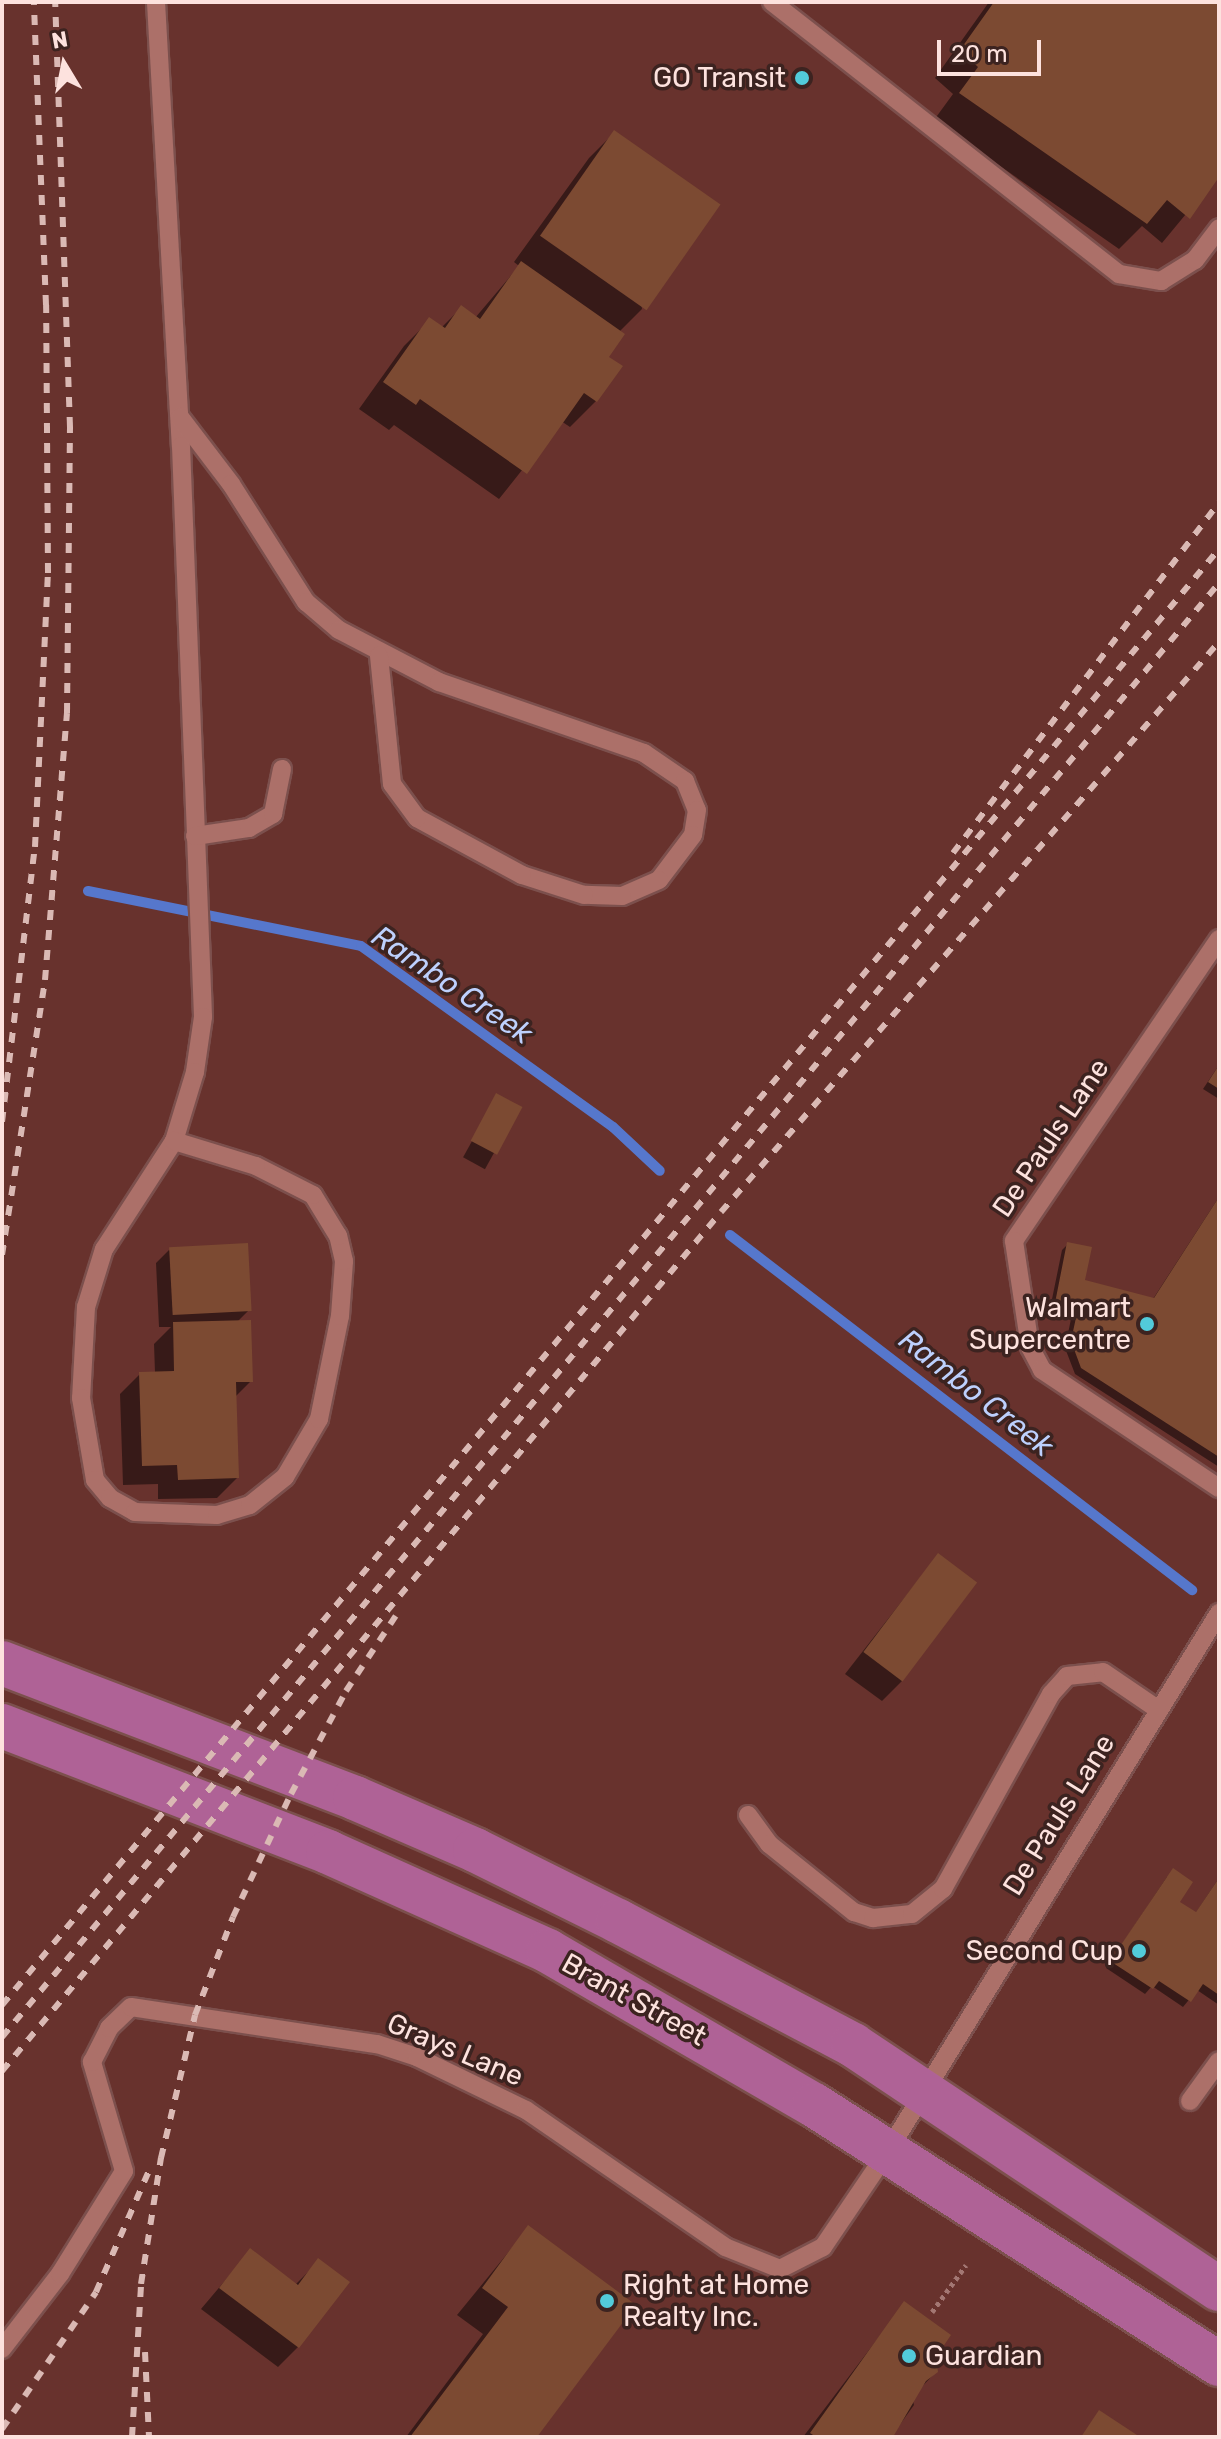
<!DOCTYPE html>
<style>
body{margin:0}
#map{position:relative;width:1221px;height:2439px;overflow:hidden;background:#68322d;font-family:Rubik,sans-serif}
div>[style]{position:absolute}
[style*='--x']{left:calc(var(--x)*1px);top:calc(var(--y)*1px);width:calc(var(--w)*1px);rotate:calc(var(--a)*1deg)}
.shadow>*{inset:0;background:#0007;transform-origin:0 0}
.stream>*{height:10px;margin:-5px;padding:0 5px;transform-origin:5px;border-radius:5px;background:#5677cc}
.building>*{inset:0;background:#7c4a32;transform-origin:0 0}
.path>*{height:5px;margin-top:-2.5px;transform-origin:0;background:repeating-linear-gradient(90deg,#a37773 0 4px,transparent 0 8px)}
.roads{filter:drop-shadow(2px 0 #7c504d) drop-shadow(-2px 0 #7c504d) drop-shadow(0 2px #7c504d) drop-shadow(0 -2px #7c504d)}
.service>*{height:18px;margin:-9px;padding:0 9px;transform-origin:9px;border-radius:9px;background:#ac7069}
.primary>*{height:44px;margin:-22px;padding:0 22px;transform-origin:22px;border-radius:22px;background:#af6296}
.rail>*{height:6px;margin-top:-3px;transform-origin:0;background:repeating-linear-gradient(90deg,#dab9b4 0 10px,transparent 0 20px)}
.dots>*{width:22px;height:22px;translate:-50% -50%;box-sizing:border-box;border:4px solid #3c2320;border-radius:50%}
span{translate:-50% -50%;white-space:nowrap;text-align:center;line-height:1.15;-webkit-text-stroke:7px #3c2320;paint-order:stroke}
.poi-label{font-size:28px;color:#fde2de}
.right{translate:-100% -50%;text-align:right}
.left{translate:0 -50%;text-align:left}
.street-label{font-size:28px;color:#fde2de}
.water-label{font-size:30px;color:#bdd0fd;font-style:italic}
.frame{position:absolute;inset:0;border:4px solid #fde2de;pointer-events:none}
.north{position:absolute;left:24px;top:24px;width:80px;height:80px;-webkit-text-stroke:6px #3c2320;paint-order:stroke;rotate:350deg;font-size:22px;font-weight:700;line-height:32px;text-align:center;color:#fde2de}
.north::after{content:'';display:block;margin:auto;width:28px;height:36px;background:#fde2de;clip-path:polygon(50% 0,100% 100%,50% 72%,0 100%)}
.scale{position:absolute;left:937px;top:40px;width:104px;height:36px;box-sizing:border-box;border:4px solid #fde2de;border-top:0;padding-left:10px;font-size:24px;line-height:28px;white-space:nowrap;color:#fde2de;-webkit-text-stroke:6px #3c2320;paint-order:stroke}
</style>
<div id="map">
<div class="shadow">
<div style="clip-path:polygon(989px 2px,1219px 2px,1219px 174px,1162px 243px,1142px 226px,1119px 249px,934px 120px,953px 94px,935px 78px)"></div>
<div style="clip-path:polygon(615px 132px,642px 309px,619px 332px,606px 357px,620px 367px,596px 401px,570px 427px,561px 421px,499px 499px,394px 425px,389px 430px,359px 409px,404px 346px,430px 320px,441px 328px,461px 308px,475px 318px,519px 266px,514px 262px,589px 158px)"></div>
<div style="clip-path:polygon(1219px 1065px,1219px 1099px,1203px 1089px)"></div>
<div style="left:497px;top:1096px;width:25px;height:70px;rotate:29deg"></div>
<div style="clip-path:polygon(1219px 1197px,1219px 1467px,1075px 1374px,1065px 1348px,1072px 1314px,1050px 1309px,1062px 1250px,1068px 1244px,1083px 1281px,1153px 1299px)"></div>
<div style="clip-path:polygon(169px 1250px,249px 1310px,237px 1322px,251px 1381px,235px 1397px,237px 1478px,217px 1498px,158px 1499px,158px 1484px,123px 1485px,120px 1394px,140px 1374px,155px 1373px,154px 1344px,171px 1327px,159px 1327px,156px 1263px)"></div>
<div style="clip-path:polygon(938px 1555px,902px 1681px,882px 1701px,845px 1674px)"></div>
<div style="clip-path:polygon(1167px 1877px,1177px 1902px,1195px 1914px,1219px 1878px,1219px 2005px,1197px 1990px,1183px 2007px,1152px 1986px,1145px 1994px,1106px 1968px)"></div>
<div style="clip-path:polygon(529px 2227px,534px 2437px,406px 2437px,483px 2334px,457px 2315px)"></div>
<div style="clip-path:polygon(250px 2251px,295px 2285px,319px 2261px,298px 2347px,278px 2367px,201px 2309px)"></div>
<div style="clip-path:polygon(904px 2304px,936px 2372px,912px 2397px,914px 2405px,891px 2437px,803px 2437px)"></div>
</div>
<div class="stream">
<div style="--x:88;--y:891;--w:278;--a:11.4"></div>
<div style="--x:361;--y:946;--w:310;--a:35.7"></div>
<div style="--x:613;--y:1127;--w:64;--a:43.1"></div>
<div style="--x:730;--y:1235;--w:583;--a:37.54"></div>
</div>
<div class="building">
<div style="clip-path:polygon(994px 2px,1219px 2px,1219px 177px,1190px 219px,1167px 200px,1147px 224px,959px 93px,978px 67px,960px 50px)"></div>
<div style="left:614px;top:130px;width:130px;height:129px;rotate:35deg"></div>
<div style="clip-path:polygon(521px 261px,625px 334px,609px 357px,623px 366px,597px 402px,584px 393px,527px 474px,420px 399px,416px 405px,383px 382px,429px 317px,445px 328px,461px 305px,480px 319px)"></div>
<div style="clip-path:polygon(1219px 1065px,1219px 1089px,1208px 1082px)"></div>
<div style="left:496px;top:1093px;width:30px;height:54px;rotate:28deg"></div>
<div style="clip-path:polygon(1219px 1197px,1219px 1457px,1081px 1368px,1071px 1341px,1078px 1308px,1055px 1303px,1067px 1242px,1092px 1247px,1085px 1280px,1154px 1298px)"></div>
<div style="left:248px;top:1243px;width:68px;height:79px;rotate:87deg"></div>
<div style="clip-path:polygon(251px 1320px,253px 1382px,236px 1382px,239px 1478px,178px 1480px,177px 1465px,142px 1466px,139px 1372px,174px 1371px,173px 1322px)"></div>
<div style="left:938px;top:1553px;width:49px;height:124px;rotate:37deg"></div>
<div style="clip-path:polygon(1173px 1868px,1193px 1882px,1180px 1902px,1196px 1912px,1219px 1878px,1219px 1995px,1203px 1984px,1191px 2002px,1159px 1981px,1153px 1989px,1110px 1961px)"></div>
<div style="clip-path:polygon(528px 2225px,636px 2305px,537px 2437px,410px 2437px,508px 2307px,482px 2288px)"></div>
<div style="clip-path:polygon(250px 2248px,298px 2285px,318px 2258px,350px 2282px,299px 2348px,219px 2288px)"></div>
<div style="clip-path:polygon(904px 2301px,951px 2335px,936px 2357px,938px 2372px,926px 2381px,893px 2437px,816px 2437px,810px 2433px)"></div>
<div style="clip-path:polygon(1099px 2410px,1140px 2437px,1081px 2437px)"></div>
</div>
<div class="path">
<div style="--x:932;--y:2312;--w:58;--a:-54.1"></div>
</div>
<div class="roads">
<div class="service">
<div style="--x:156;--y:2;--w:445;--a:86.8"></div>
<div style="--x:181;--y:446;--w:571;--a:87.79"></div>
<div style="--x:203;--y:1017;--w:56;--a:98.3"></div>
<div style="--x:195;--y:1072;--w:72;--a:106.9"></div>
<div style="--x:174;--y:1141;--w:129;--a:122.9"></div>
<div style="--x:104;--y:1249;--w:61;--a:107.2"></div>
<div style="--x:86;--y:1307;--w:91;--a:93.1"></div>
<div style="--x:81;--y:1398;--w:83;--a:80.3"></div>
<div style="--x:95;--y:1480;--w:23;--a:50"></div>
<div style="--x:110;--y:1498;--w:29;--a:29"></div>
<div style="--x:135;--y:1512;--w:82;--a:2.1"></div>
<div style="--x:217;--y:1515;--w:34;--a:-17"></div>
<div style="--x:250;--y:1505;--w:45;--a:-38.7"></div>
<div style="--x:285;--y:1477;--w:67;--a:-59.6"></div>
<div style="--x:319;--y:1419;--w:105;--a:-78.5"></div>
<div style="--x:340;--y:1316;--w:55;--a:-85.8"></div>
<div style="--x:344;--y:1261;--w:26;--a:-103"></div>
<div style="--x:338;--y:1236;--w:48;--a:-121.4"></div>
<div style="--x:313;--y:1195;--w:64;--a:-153"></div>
<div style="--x:256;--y:1166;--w:86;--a:-163"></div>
<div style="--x:772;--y:2;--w:441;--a:38.1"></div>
<div style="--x:1119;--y:274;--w:43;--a:9.5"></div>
<div style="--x:1161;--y:281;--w:40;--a:-32"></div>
<div style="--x:1195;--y:260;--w:40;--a:-53"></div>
<div style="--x:180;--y:417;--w:84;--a:52.7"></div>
<div style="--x:231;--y:484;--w:140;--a:57.6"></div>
<div style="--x:306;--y:602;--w:43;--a:40.3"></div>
<div style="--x:339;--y:630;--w:113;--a:27.5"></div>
<div style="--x:439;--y:682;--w:217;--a:19.1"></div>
<div style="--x:644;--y:753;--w:50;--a:34.3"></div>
<div style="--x:685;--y:781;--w:31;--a:68"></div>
<div style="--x:697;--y:810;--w:25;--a:99"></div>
<div style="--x:693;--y:835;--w:56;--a:127.1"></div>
<div style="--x:659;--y:880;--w:40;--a:156.6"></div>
<div style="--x:622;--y:896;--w:38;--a:-178"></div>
<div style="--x:584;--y:895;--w:65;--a:-162.1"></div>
<div style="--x:522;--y:875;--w:119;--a:-151.5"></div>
<div style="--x:417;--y:818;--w:42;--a:-126.3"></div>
<div style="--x:392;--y:784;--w:129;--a:-95.8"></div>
<div style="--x:195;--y:836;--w:55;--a:-8.4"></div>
<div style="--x:249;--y:828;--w:28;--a:-30"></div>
<div style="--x:273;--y:814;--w:46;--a:-78.7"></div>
<div style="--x:1219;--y:939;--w:365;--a:124.2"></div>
<div style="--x:1014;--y:1241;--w:107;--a:81.4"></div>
<div style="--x:1030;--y:1347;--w:26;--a:62"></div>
<div style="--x:1042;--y:1370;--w:213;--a:33.7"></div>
<div style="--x:748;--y:1815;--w:36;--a:54"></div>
<div style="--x:769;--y:1844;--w:109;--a:38.7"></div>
<div style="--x:854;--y:1912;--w:20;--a:18"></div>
<div style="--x:873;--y:1918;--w:39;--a:-6"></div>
<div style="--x:912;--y:1914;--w:40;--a:-39"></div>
<div style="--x:943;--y:1889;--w:223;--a:-61"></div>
<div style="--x:1051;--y:1694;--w:24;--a:-48"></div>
<div style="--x:1067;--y:1676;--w:36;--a:-6"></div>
<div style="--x:1103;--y:1672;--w:68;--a:34.2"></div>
<div style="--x:1190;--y:2101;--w:49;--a:-54.1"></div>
<div style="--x:2;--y:2349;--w:95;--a:-52.3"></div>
<div style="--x:60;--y:2274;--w:121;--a:-58.1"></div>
<div style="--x:124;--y:2171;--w:114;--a:-106.4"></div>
<div style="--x:92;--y:2062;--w:38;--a:-63"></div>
<div style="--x:109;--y:2028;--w:30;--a:-44"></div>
<div style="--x:131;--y:2007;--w:249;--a:8.6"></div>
<div style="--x:377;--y:2044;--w:42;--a:18"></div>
<div style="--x:417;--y:2057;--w:121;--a:25.9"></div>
<div style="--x:526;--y:2110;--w:242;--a:34.5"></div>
<div style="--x:725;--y:2247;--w:59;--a:21.8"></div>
<div style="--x:780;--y:2269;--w:48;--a:-27.1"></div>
<div style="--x:823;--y:2247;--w:116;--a:-55.9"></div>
<div style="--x:888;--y:2151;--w:632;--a:-58.4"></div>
</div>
<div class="primary">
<div style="--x:2;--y:1663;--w:378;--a:20.9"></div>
<div style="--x:355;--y:1798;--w:131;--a:23.4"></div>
<div style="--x:475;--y:1850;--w:160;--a:26.4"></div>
<div style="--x:618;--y:1921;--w:266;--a:27.8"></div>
<div style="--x:853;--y:2045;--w:440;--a:33.7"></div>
<div style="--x:2;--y:1726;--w:350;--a:21.1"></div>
<div style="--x:328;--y:1852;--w:241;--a:24.2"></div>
<div style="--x:548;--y:1951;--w:307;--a:30.1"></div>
<div style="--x:814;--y:2105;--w:481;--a:32.6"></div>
</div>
</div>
<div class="rail">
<div style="--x:953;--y:853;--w:440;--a:-52.8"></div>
<div style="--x:2;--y:1122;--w:277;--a:-83.2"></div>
<div style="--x:35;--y:847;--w:274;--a:-87.3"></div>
<div style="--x:48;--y:573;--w:268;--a:-90.4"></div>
<div style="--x:46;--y:305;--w:303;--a:-92.3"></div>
<div style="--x:2;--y:1255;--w:278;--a:-81.1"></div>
<div style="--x:45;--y:980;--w:268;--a:-85.3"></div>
<div style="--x:67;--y:713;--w:286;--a:-89.4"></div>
<div style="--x:70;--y:427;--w:425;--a:-92"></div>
<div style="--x:2;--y:2005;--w:1898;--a:-50.11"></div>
<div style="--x:2;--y:2037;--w:1896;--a:-50.07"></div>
<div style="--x:2;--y:2071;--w:1120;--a:-50.07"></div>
<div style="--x:721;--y:1212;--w:757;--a:-48.86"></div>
<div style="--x:145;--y:2352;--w:85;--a:87.3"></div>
<div style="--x:2;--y:2429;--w:166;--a:-55.5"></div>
<div style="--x:96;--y:2292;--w:137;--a:-66.4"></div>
<div style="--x:132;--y:2437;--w:153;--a:-86.6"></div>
<div style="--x:141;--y:2284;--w:128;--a:-81"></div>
<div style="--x:161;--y:2158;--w:147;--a:-76.6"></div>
<div style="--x:195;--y:2015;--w:105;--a:-68.8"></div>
<div style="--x:233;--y:1917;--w:136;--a:-64.8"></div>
<div style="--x:291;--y:1794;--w:117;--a:-61.9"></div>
<div style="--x:346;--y:1691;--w:100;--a:-56.5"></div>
</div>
<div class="dots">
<div style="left:802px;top:78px;background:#52cbda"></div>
<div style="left:1147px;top:1324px;background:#52cbda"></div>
<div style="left:1139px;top:1951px;background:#52cbda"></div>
<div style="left:607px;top:2301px;background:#52cbda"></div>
<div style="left:909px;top:2356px;background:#52cbda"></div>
</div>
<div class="poi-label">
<span class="right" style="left:786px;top:78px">GO Transit</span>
<span class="right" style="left:1131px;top:1324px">Walmart<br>Supercentre</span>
<span class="right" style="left:1123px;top:1951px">Second Cup</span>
<span class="left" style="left:623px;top:2301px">Right at Home<br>Realty Inc.</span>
<span class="left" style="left:925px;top:2356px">Guardian</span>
</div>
<div class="street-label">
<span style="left:1051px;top:1138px;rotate:-56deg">De Pauls Lane</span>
<span style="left:1059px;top:1815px;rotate:-58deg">De Pauls Lane</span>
<span style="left:634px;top:2000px;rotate:29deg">Brant Street</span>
<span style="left:455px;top:2050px;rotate:23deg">Grays Lane</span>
</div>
<div class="water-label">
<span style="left:452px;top:985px;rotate:34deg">Rambo Creek</span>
<span style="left:976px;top:1393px;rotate:38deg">Rambo Creek</span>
</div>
<div class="frame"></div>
<div class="north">N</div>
<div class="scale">20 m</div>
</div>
